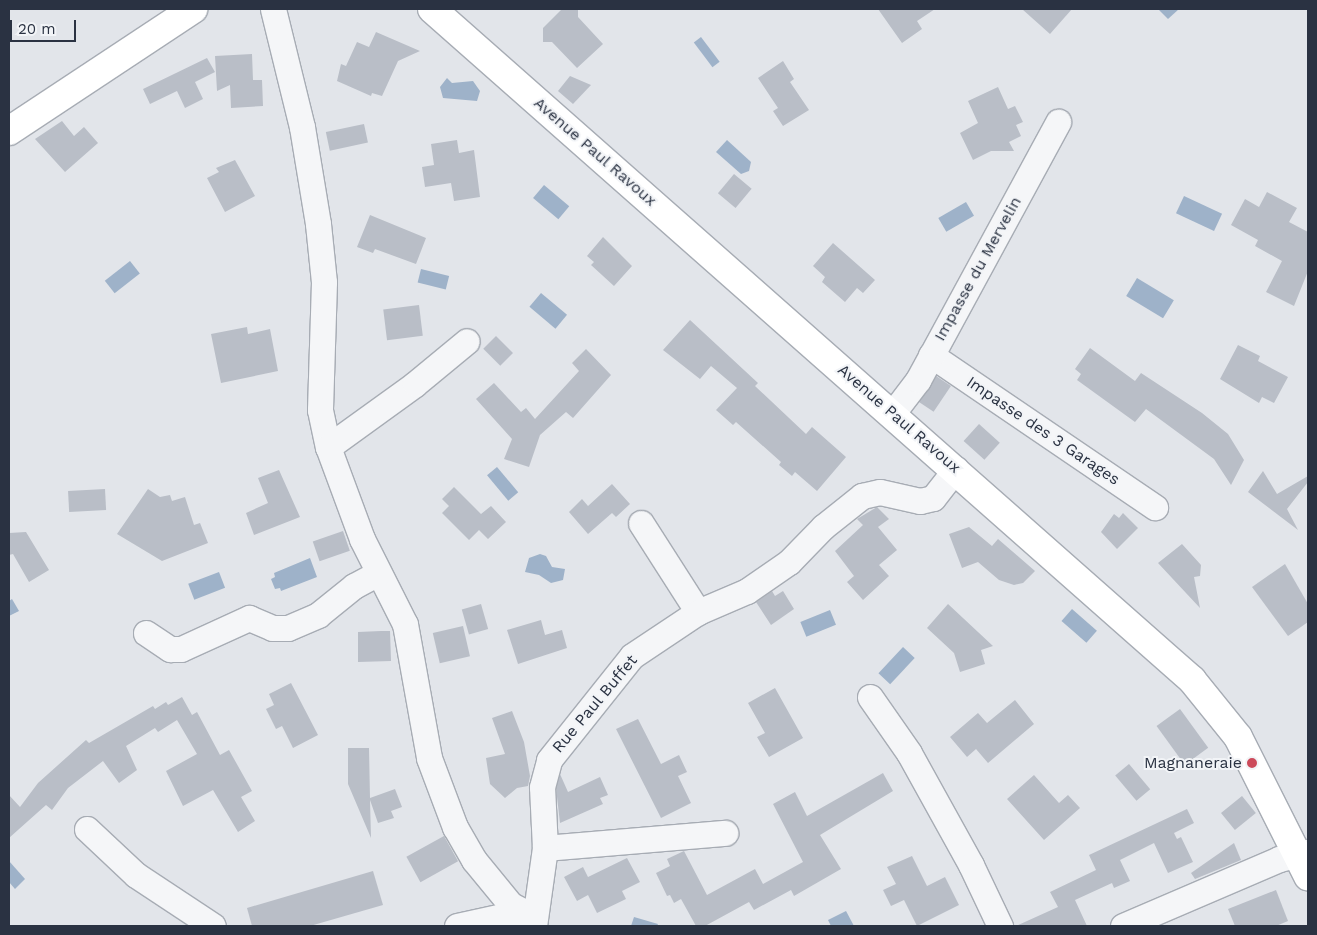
<!DOCTYPE html>
<style>
body{margin:0}
#map{position:relative;width:1317px;height:935px;overflow:hidden;background:#e2e5ea;font-family:"Work Sans",sans-serif}
div>[style]{position:absolute}
[style*='--x']{left:calc(var(--x)*1px);top:calc(var(--y)*1px);width:calc(var(--w)*1px);rotate:calc(var(--a)*1deg)}
.water>*{inset:0;background:#9eb2c9;transform-origin:0 0}
.building>*{inset:0;background:#b9bec7;transform-origin:0 0}
.roads{filter:drop-shadow(1px 0 #a7acb4) drop-shadow(-1px 0 #a7acb4) drop-shadow(0 1px #a7acb4) drop-shadow(0 -1px #a7acb4)}
.street>*{height:25px;margin:-12.5px;padding:0 12.5px;transform-origin:12.5px;border-radius:12.5px;background:#f5f6f8}
.secondary>*{height:28px;margin:-14px;padding:0 14px;transform-origin:14px;border-radius:14px;background:#fff}
.dots>*{width:14px;height:14px;translate:-50% -50%;box-sizing:border-box;border:2px solid #f2f4f7;border-radius:50%}
span{translate:-50% -50%;white-space:nowrap;text-align:center;line-height:1.15;-webkit-text-stroke:4px #f2f4f7;paint-order:stroke}
.street-label{font-size:16px;color:#2a3242}
.poi-label{font-size:16px;color:#2a3242}
.right{translate:-100% -50%;text-align:right}
.frame{position:absolute;inset:0;border:10px solid #2a3242;pointer-events:none}
.scale{position:absolute;left:10px;top:20px;width:66px;height:22px;box-sizing:border-box;border:2px solid #2a3242;border-top:0;padding-left:6px;font-size:15px;line-height:18px;white-space:nowrap;color:#2a3242;-webkit-text-stroke:4px #f2f4f7;paint-order:stroke}
</style>
<div id="map">
<div class="water">
<div style="clip-path:polygon(1158px 9px,1179px 9px,1168px 19px)"></div>
<div style="left:701px;top:37px;width:31px;height:9px;rotate:53deg"></div>
<div style="clip-path:polygon(447px 78px,452px 83px,473px 81px,480px 91px,477px 101px,443px 98px,440px 87px)"></div>
<div style="clip-path:polygon(727px 140px,751px 162px,749px 171px,741px 174px,716px 152px)"></div>
<div style="left:544px;top:185px;width:33px;height:17px;rotate:40deg"></div>
<div style="left:1184px;top:196px;width:42px;height:19px;rotate:25deg"></div>
<div style="left:966px;top:202px;width:16px;height:32px;rotate:60deg"></div>
<div style="left:130px;top:261px;width:16px;height:32px;rotate:52deg"></div>
<div style="left:421px;top:269px;width:29px;height:14px;rotate:14deg"></div>
<div style="left:1137px;top:278px;width:43px;height:21px;rotate:31deg"></div>
<div style="left:541px;top:293px;width:34px;height:18px;rotate:40deg"></div>
<div style="left:497px;top:467px;width:33px;height:13px;rotate:50deg"></div>
<div style="clip-path:polygon(540px 554px,546px 556px,552px 567px,565px 569px,563px 580px,551px 583px,539px 575px,525px 572px,529px 558px)"></div>
<div style="clip-path:polygon(310px 558px,317px 577px,281px 591px,280px 588px,275px 589px,271px 579px,275px 577px,274px 573px)"></div>
<div style="left:219px;top:572px;width:17px;height:33px;rotate:69deg"></div>
<div style="clip-path:polygon(12px 599px,19px 611px,9px 616px,9px 601px)"></div>
<div style="left:1072px;top:609px;width:33px;height:16px;rotate:41deg"></div>
<div style="left:830px;top:610px;width:16px;height:32px;rotate:68deg"></div>
<div style="left:903px;top:647px;width:16px;height:36px;rotate:43deg"></div>
<div style="clip-path:polygon(9px 861px,25px 879px,15px 889px,9px 882px)"></div>
<div style="clip-path:polygon(846px 911px,854px 926px,831px 926px,828px 920px)"></div>
<div style="clip-path:polygon(634px 917px,658px 924px,657px 926px,631px 926px)"></div>
</div>
<div class="building">
<div style="clip-path:polygon(562px 9px,578px 9px,578px 17px,603px 44px,577px 68px,552px 42px,543px 42px,543px 28px)"></div>
<div style="clip-path:polygon(878px 9px,935px 9px,917px 21px,922px 29px,902px 43px)"></div>
<div style="clip-path:polygon(1022px 9px,1072px 9px,1050px 34px)"></div>
<div style="clip-path:polygon(376px 32px,420px 51px,398px 61px,382px 96px,372px 93px,371px 96px,337px 81px,341px 64px,346px 66px,357px 42px,369px 47px)"></div>
<div style="clip-path:polygon(252px 54px,253px 80px,262px 80px,263px 106px,231px 108px,230px 85px,217px 91px,215px 56px)"></div>
<div style="clip-path:polygon(207px 58px,215px 72px,195px 82px,203px 99px,185px 108px,177px 91px,150px 104px,143px 89px)"></div>
<div style="clip-path:polygon(783px 61px,794px 79px,790px 82px,809px 110px,783px 126px,773px 111px,778px 108px,758px 78px)"></div>
<div style="clip-path:polygon(570px 76px,591px 85px,573px 104px,558px 91px)"></div>
<div style="clip-path:polygon(998px 87px,1008px 109px,1015px 106px,1023px 122px,1016px 125px,1021px 136px,1009px 142px,1014px 151px,991px 151px,973px 160px,960px 133px,978px 123px,968px 101px)"></div>
<div style="clip-path:polygon(62px 121px,74px 136px,84px 127px,98px 143px,65px 172px,35px 139px)"></div>
<div style="left:364px;top:124px;width:19px;height:39px;rotate:78deg"></div>
<div style="clip-path:polygon(457px 140px,459px 153px,474px 150px,480px 197px,454px 201px,451px 183px,425px 187px,422px 167px,434px 165px,431px 144px)"></div>
<div style="clip-path:polygon(235px 160px,255px 196px,225px 212px,207px 178px,219px 172px,216px 168px)"></div>
<div style="left:734px;top:174px;width:23px;height:25px;rotate:40deg"></div>
<div style="clip-path:polygon(1267px 192px,1297px 208px,1289px 222px,1308px 232px,1308px 271px,1294px 306px,1266px 292px,1282px 261px,1255px 246px,1258px 240px,1231px 225px,1245px 199px,1259px 207px)"></div>
<div style="clip-path:polygon(370px 215px,426px 238px,416px 264px,375px 249px,373px 253px,357px 247px)"></div>
<div style="clip-path:polygon(603px 237px,632px 266px,614px 286px,591px 265px,594px 262px,587px 256px)"></div>
<div style="clip-path:polygon(833px 243px,875px 280px,863px 293px,857px 288px,845px 302px,822px 282px,825px 277px,813px 266px)"></div>
<div style="left:419px;top:305px;width:31px;height:36px;rotate:83deg"></div>
<div style="clip-path:polygon(690px 320px,758px 383px,755px 386px,806px 434px,812px 427px,846px 457px,817px 491px,795px 472px,792px 476px,779px 465px,781px 462px,736px 422px,733px 425px,716px 410px,737px 388px,711px 366px,700px 379px,663px 350px)"></div>
<div style="clip-path:polygon(247px 327px,248px 334px,270px 329px,278px 371px,221px 383px,211px 334px)"></div>
<div style="left:496px;top:336px;width:24px;height:18px;rotate:45deg"></div>
<div style="clip-path:polygon(1238px 345px,1260px 356px,1258px 361px,1288px 377px,1274px 403px,1262px 397px,1259px 403px,1220px 379px)"></div>
<div style="clip-path:polygon(1090px 348px,1135px 381px,1141px 373px,1202px 413px,1228px 434px,1244px 460px,1231px 485px,1214px 459px,1146px 409px,1135px 422px,1077px 380px,1081px 374px,1075px 369px)"></div>
<div style="clip-path:polygon(586px 349px,611px 375px,573px 418px,566px 412px,540px 435px,529px 467px,504px 459px,512px 439px,476px 399px,494px 383px,521px 412px,526px 408px,535px 419px,579px 371px,572px 363px)"></div>
<div style="left:936px;top:376px;width:18px;height:31px;rotate:34deg"></div>
<div style="left:979px;top:424px;width:28px;height:23px;rotate:42deg"></div>
<div style="clip-path:polygon(279px 470px,300px 517px,254px 535px,246px 513px,268px 503px,258px 478px)"></div>
<div style="clip-path:polygon(1263px 471px,1277px 494px,1308px 476px,1308px 482px,1287px 509px,1298px 530px,1248px 492px)"></div>
<div style="clip-path:polygon(612px 484px,630px 504px,616px 517px,612px 513px,588px 534px,569px 512px,582px 499px,588px 506px)"></div>
<div style="clip-path:polygon(454px 487px,481px 514px,491px 506px,506px 522px,488px 539px,479px 530px,469px 540px,442px 513px,449px 506px,442px 499px)"></div>
<div style="left:105px;top:489px;width:21px;height:37px;rotate:87deg"></div>
<div style="clip-path:polygon(148px 489px,160px 497px,170px 495px,172px 501px,185px 497px,194px 525px,200px 523px,208px 543px,162px 561px,117px 534px)"></div>
<div style="clip-path:polygon(877px 507px,889px 519px,878px 527px,897px 550px,879px 565px,889px 576px,863px 600px,847px 582px,854px 576px,835px 551px,863px 525px,857px 519px)"></div>
<div style="clip-path:polygon(1123px 513px,1138px 528px,1117px 549px,1101px 532px,1114px 514px,1119px 518px)"></div>
<div style="clip-path:polygon(969px 527px,992px 546px,998px 539px,1035px 571px,1023px 583px,1014px 585px,999px 580px,978px 562px,962px 568px,949px 534px)"></div>
<div style="left:343px;top:531px;width:21px;height:32px;rotate:71deg"></div>
<div style="clip-path:polygon(26px 532px,49px 570px,29px 582px,13px 554px,9px 555px,9px 533px)"></div>
<div style="clip-path:polygon(1182px 544px,1201px 565px,1200px 576px,1194px 577px,1200px 608px,1158px 563px)"></div>
<div style="clip-path:polygon(1285px 564px,1308px 604px,1308px 622px,1288px 636px,1252px 587px)"></div>
<div style="clip-path:polygon(772px 591px,775px 596px,783px 591px,794px 609px,771px 625px,756px 602px)"></div>
<div style="left:481px;top:604px;width:26px;height:20px;rotate:74deg"></div>
<div style="clip-path:polygon(948px 604px,993px 646px,981px 650px,985px 664px,960px 672px,954px 653px,927px 628px)"></div>
<div style="clip-path:polygon(541px 620px,545px 635px,562px 630px,567px 648px,518px 664px,507px 630px)"></div>
<div style="left:463px;top:626px;width:31px;height:31px;rotate:77deg"></div>
<div style="clip-path:polygon(381px 631px,390px 631px,391px 661px,358px 662px,358px 632px)"></div>
<div style="clip-path:polygon(291px 683px,318px 735px,293px 748px,282px 726px,276px 729px,266px 709px,274px 705px,269px 694px)"></div>
<div style="clip-path:polygon(775px 688px,803px 738px,769px 757px,757px 737px,765px 733px,748px 703px)"></div>
<div style="clip-path:polygon(182px 697px,192px 715px,197px 712px,220px 755px,229px 750px,252px 791px,241px 797px,255px 821px,238px 832px,213px 790px,183px 806px,166px 771px,197px 754px,177px 720px,158px 732px,155px 728px,126px 746px,137px 770px,119px 783px,103px 761px,68px 788px,52px 810px,46px 805px,9px 838px,9px 795px,20px 807px,38px 783px,86px 740px,89px 743px,153px 706px,155px 709px,166px 702px,168px 705px)"></div>
<div style="clip-path:polygon(1015px 700px,1034px 724px,988px 763px,976px 749px,967px 757px,950px 737px,978px 713px,987px 723px)"></div>
<div style="left:1180px;top:709px;width:48px;height:29px;rotate:54deg"></div>
<div style="clip-path:polygon(512px 711px,524px 742px,530px 776px,528px 786px,517px 788px,505px 798px,490px 784px,486px 758px,505px 754px,492px 718px)"></div>
<div style="clip-path:polygon(638px 719px,661px 764px,679px 755px,687px 772px,678px 776px,691px 803px,661px 818px,616px 729px)"></div>
<div style="clip-path:polygon(348px 748px,369px 748px,370px 798px,395px 789px,402px 807px,391px 811px,394px 818px,378px 823px,370px 800px,371px 838px,348px 784px)"></div>
<div style="left:1129px;top:764px;width:33px;height:18px;rotate:50deg"></div>
<div style="clip-path:polygon(883px 773px,893px 791px,820px 835px,841px 869px,794px 896px,791px 890px,754px 910px,749px 902px,705px 926px,696px 926px,681px 899px,674px 903px,670px 895px,667px 896px,656px 873px,670px 866px,667px 859px,684px 851px,707px 895px,755px 869px,763px 884px,803px 862px,773px 804px,795px 792px,807px 816px)"></div>
<div style="clip-path:polygon(560px 774px,568px 792px,600px 777px,608px 795px,600px 798px,603px 804px,560px 823px,556px 788px)"></div>
<div style="clip-path:polygon(1034px 775px,1059px 803px,1068px 795px,1080px 808px,1044px 840px,1007px 799px)"></div>
<div style="left:1242px;top:796px;width:22px;height:27px;rotate:51deg"></div>
<div style="clip-path:polygon(1187px 809px,1194px 823px,1174px 833px,1177px 839px,1181px 837px,1193px 862px,1168px 873px,1154px 843px,1120px 860px,1130px 881px,1114px 888px,1112px 883px,1075px 900px,1087px 926px,1016px 926px,1058px 907px,1050px 892px,1096px 870px,1089px 855px)"></div>
<div style="left:444px;top:836px;width:29px;height:43px;rotate:61deg"></div>
<div style="clip-path:polygon(1234px 843px,1241px 860px,1195px 879px,1191px 873px)"></div>
<div style="clip-path:polygon(912px 856px,927px 886px,945px 877px,959px 905px,917px 926px,904px 900px,891px 906px,883px 890px,896px 884px,887px 867px)"></div>
<div style="clip-path:polygon(627px 858px,640px 882px,622px 891px,626px 899px,597px 913px,588px 895px,577px 901px,564px 877px,583px 867px,588px 877px)"></div>
<div style="clip-path:polygon(373px 871px,383px 905px,310px 926px,252px 926px,247px 908px)"></div>
<div style="clip-path:polygon(1276px 890px,1288px 921px,1276px 926px,1235px 926px,1228px 909px)"></div>
</div>
<div class="roads">
<div class="street">
<div style="--x:273;--y:9;--w:122;--a:76.2"></div>
<div style="--x:302;--y:127;--w:98;--a:80.6"></div>
<div style="--x:318;--y:224;--w:58;--a:84.1"></div>
<div style="--x:324;--y:282;--w:128;--a:91.8"></div>
<div style="--x:320;--y:410;--w:38;--a:78"></div>
<div style="--x:328;--y:447;--w:98;--a:69.7"></div>
<div style="--x:362;--y:539;--w:95;--a:63.2"></div>
<div style="--x:405;--y:624;--w:136;--a:79.8"></div>
<div style="--x:429;--y:758;--w:74;--a:69.4"></div>
<div style="--x:455;--y:827;--w:38;--a:60"></div>
<div style="--x:474;--y:860;--w:58;--a:50.6"></div>
<div style="--x:511;--y:905;--w:25;--a:27"></div>
<div style="--x:931;--y:355;--w:271;--a:34.2"></div>
<div style="--x:892;--y:414;--w:43;--a:-52.6"></div>
<div style="--x:918;--y:380;--w:294;--a:-61.5"></div>
<div style="--x:328;--y:447;--w:107;--a:-35.9"></div>
<div style="--x:415;--y:384;--w:67;--a:-39.6"></div>
<div style="--x:641;--y:523;--w:106;--a:57.4"></div>
<div style="--x:146;--y:633;--w:29;--a:34"></div>
<div style="--x:170;--y:649;--w:11;--a:0"></div>
<div style="--x:181;--y:649;--w:75;--a:-24.5"></div>
<div style="--x:249;--y:618;--w:25;--a:23"></div>
<div style="--x:272;--y:628;--w:16;--a:0"></div>
<div style="--x:288;--y:628;--w:33;--a:-23"></div>
<div style="--x:318;--y:615;--w:46;--a:-38.9"></div>
<div style="--x:354;--y:586;--w:27;--a:-28"></div>
<div style="--x:870;--y:697;--w:68;--a:55.1"></div>
<div style="--x:909;--y:753;--w:128;--a:61"></div>
<div style="--x:971;--y:865;--w:68;--a:64.6"></div>
<div style="--x:87;--y:829;--w:67;--a:43.2"></div>
<div style="--x:136;--y:875;--w:92;--a:33.5"></div>
<div style="--x:545;--y:848;--w:181;--a:-4.8"></div>
<div style="--x:457;--y:926;--w:56;--a:-12.3"></div>
<div style="--x:512;--y:914;--w:19;--a:6"></div>
<div style="--x:534;--y:926;--w:79;--a:-82"></div>
<div style="--x:545;--y:848;--w:61;--a:-92.8"></div>
<div style="--x:542;--y:787;--w:28;--a:-75"></div>
<div style="--x:549;--y:760;--w:133;--a:-51.4"></div>
<div style="--x:632;--y:656;--w:79;--a:-33.7"></div>
<div style="--x:698;--y:612;--w:53;--a:-23.2"></div>
<div style="--x:747;--y:591;--w:51;--a:-34.6"></div>
<div style="--x:789;--y:562;--w:49;--a:-45.8"></div>
<div style="--x:823;--y:527;--w:50;--a:-38.5"></div>
<div style="--x:862;--y:496;--w:18;--a:-13"></div>
<div style="--x:880;--y:492;--w:41;--a:12.7"></div>
<div style="--x:920;--y:501;--w:13;--a:-13"></div>
<div style="--x:933;--y:498;--w:37;--a:-52"></div>
<div style="--x:1123;--y:926;--w:170;--a:-23.2"></div>
<div style="--x:1279;--y:859;--w:30;--a:-14"></div>
</div>
<div class="secondary">
<div style="--x:432;--y:9;--w:1014;--a:41.44"></div>
<div style="--x:1192;--y:680;--w:73;--a:51.1"></div>
<div style="--x:1238;--y:737;--w:156;--a:63.3"></div>
<div style="--x:9;--y:131;--w:221;--a:-33.5"></div>
</div>
</div>
<div class="dots">
<div style="left:1252px;top:763px;background:#cc4a5a"></div>
</div>
<div class="street-label">
<span style="left:595px;top:152px;rotate:41deg">Avenue Paul Ravoux</span>
<span style="left:978px;top:269px;rotate:-61deg">Impasse du Mervelin</span>
<span style="left:899px;top:419px;rotate:41deg">Avenue Paul Ravoux</span>
<span style="left:1043px;top:431px;rotate:34deg">Impasse des 3 Garages</span>
<span style="left:595px;top:704px;rotate:-50deg">Rue Paul Buffet</span>
</div>
<div class="poi-label">
<span class="right" style="left:1242px;top:763px">Magnaneraie</span>
</div>
<div class="frame"></div>
<div class="scale">20 m</div>
</div>
